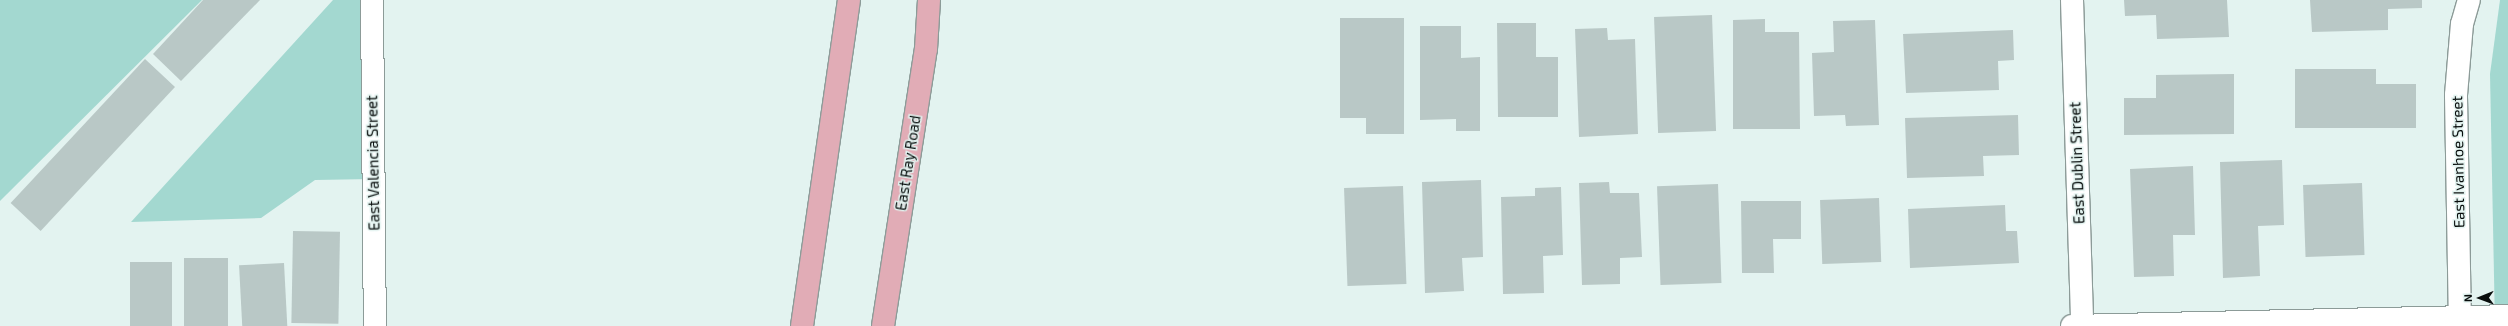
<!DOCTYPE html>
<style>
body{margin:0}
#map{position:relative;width:2508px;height:326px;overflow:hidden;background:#e3f3f0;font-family:"Exo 2",sans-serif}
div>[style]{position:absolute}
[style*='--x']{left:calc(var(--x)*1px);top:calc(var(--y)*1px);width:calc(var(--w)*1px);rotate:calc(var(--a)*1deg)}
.green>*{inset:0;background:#a3d8d0}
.building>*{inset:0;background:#b9c8c6;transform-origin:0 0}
.roads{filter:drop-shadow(1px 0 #8c9b98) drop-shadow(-1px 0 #8c9b98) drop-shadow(0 1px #8c9b98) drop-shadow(0 -1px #8c9b98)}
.minor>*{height:22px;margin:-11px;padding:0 11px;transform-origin:11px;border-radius:11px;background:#fff}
.major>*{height:22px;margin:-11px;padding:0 11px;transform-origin:11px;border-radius:11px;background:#e1acb6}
span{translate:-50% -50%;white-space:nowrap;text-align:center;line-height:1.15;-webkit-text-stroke:3px #e3f3f0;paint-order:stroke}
.street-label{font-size:15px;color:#080d0c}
.north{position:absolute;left:2460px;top:278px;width:40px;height:40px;-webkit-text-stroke:3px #e3f3f0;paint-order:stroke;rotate:269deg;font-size:11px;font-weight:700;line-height:16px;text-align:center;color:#080d0c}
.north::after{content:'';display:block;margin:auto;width:14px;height:18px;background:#080d0c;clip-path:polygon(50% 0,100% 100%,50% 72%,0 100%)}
</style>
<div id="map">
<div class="green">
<div style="clip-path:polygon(0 0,202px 0,0 201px)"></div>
<div style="clip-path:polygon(333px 0,372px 0,373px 179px,315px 180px,261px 218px,131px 222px)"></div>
<div style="clip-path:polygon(2500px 0,2508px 0,2508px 326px,2495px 326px,2490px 74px)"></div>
</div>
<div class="building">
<div style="clip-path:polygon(203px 0,260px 0,181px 81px,153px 54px)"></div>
<div style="clip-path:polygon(2124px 0,2227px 0,2229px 37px,2157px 39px,2156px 15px,2125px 16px)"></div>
<div style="clip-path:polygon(2310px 0,2422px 0,2422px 8px,2388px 9px,2388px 30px,2312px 32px)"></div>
<div style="left:1712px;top:15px;width:116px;height:58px;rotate:88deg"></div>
<div style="clip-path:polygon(1340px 18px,1404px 18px,1404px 134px,1366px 134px,1366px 118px,1340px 118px)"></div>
<div style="clip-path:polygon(1765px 19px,1765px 32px,1799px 32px,1800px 129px,1733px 129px,1733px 20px)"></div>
<div style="clip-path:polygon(1875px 20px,1879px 125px,1846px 126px,1845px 115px,1814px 116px,1812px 53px,1834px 52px,1833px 21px)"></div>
<div style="clip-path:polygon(1497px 23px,1536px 23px,1536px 57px,1558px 57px,1558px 117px,1498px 117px)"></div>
<div style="clip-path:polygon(1420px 26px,1461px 26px,1461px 58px,1480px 57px,1480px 131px,1456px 131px,1456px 119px,1420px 120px)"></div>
<div style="clip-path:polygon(1607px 28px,1608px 40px,1635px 39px,1638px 134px,1579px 137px,1575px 29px)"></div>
<div style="clip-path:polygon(2013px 30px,2014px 60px,1998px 61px,1999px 90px,1906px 93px,1903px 34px)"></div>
<div style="left:145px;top:59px;width:41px;height:197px;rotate:43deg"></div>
<div style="clip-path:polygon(2295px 69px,2376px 69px,2376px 84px,2416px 84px,2416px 128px,2295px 128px)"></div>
<div style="clip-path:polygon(2234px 74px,2234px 134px,2124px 135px,2124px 98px,2156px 98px,2156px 75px)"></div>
<div style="clip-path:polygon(2018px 115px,2019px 155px,1983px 156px,1984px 176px,1907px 178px,1905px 118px)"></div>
<div style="clip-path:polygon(2282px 160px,2284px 225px,2258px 226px,2260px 276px,2223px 278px,2220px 162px)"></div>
<div style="clip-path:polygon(2193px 166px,2195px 235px,2173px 235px,2174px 276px,2134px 277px,2130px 169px)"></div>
<div style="clip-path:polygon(1481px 180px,1483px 257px,1462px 258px,1464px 291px,1425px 293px,1422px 182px)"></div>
<div style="clip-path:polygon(1609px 182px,1610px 193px,1639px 193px,1642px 257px,1620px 258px,1620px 284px,1582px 285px,1579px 183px)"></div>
<div style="left:2362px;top:183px;width:72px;height:59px;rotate:88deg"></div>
<div style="left:1718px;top:184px;width:99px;height:61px;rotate:88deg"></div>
<div style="left:1403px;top:186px;width:98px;height:59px;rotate:88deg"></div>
<div style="clip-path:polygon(1561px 187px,1563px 255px,1543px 256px,1544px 293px,1503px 294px,1501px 197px,1535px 196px,1535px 188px)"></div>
<div style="left:1879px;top:198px;width:64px;height:59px;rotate:88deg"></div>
<div style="clip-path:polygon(1741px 201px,1801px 201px,1801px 239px,1773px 239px,1774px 273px,1742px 273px)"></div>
<div style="clip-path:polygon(2005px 205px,2006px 231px,2017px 231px,2019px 263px,1910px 268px,1908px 209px)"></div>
<div style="left:293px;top:231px;width:47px;height:92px;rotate:1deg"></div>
<div style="left:184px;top:258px;width:44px;height:68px"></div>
<div style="left:130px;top:262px;width:42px;height:64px"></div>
<div style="left:284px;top:263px;width:63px;height:45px;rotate:87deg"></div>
</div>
<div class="roads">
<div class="minor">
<div style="--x:372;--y:0;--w:326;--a:89.5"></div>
<div style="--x:2072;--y:0;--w:326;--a:88.2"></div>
<div style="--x:2072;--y:326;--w:436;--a:-1.3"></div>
<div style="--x:2460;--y:326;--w:231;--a:-91"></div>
<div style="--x:2456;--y:95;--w:71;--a:-85.2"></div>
<div style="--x:2462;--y:24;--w:25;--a:-74"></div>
</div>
<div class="major">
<div style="--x:802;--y:326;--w:329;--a:-81.8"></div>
<div style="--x:883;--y:326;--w:280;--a:-81.2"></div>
<div style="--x:926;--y:49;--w:49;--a:-86.5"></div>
</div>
</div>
<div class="street-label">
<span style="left:2458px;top:162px;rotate:-91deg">East Ivanhoe Street</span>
<span style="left:373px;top:163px;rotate:-91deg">East Valencia Street</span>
<span style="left:908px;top:163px;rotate:-81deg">East Ray Road</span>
<span style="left:2077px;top:163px;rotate:-92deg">East Dublin Street</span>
</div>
<div class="north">N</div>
</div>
